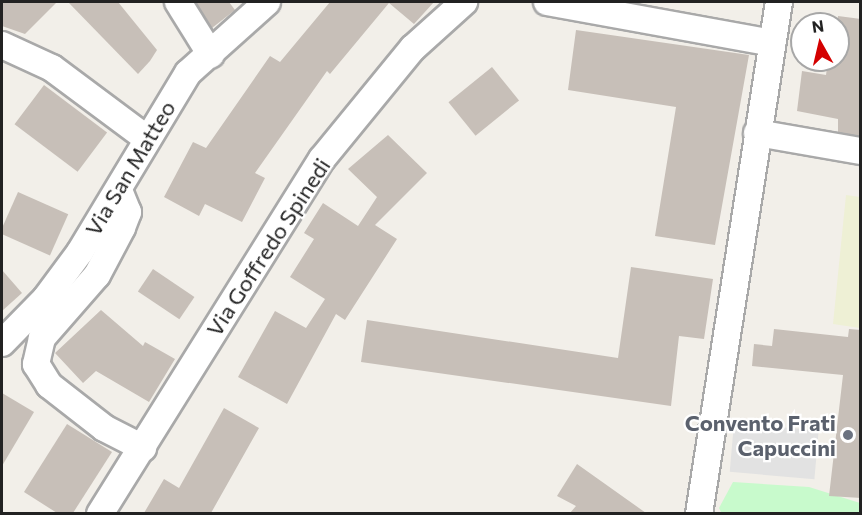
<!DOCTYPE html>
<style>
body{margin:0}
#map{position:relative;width:862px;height:515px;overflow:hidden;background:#f2efe9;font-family:Commissioner,sans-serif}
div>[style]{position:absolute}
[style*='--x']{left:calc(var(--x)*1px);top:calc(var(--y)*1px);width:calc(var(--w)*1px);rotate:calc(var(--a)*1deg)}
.farmland>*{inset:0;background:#eef0d5}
.park>*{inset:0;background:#c8facc}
.parking>*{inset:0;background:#e2e2e2;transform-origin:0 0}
.building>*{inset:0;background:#c7bfb8;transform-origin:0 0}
.roads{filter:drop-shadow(2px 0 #a9a9a9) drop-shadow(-2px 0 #a9a9a9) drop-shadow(0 2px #a9a9a9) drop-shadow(0 -2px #a9a9a9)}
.minor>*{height:26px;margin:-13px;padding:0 13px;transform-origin:13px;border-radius:13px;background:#fff}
.dots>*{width:16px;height:16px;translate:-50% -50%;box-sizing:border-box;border:3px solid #fff;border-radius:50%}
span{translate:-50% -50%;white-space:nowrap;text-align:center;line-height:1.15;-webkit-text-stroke:4.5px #fff;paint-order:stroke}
.street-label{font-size:22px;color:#222}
.worship-label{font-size:22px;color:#5b616d;font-weight:700}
.right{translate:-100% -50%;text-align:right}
.frame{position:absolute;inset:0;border:3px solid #222;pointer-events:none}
.north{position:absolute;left:790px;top:12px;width:60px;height:60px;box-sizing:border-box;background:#fff;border:2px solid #a7a7a7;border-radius:50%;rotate:352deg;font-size:16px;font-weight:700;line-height:24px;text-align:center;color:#222}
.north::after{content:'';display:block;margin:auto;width:21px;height:27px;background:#d40000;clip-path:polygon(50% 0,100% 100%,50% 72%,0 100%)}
</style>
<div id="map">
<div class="farmland">
<div style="clip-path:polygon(846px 195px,860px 197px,860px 328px,833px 324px)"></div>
</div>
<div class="park">
<div style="clip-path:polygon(733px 482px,809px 487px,860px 503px,860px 514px,722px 514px,719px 508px)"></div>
</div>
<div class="parking">
<div style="left:734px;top:423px;width:85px;height:49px;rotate:5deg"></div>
</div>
<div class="building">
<div style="clip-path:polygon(2px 2px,57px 2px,25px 34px,2px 26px)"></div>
<div style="clip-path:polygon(68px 2px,118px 2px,157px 50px,150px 61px,138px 74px)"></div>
<div style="clip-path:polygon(195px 2px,229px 2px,235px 10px,212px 28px)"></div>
<div style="clip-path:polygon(330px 2px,434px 2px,414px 24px,389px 3px,330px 74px,327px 71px,255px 173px,265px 178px,242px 222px,205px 204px,199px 216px,164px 197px,193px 142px,206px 148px,270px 56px,280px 62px)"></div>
<div style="clip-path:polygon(838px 16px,861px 19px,861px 136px,838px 132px,838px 119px,797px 111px,802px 71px,826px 75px,828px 60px,838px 60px)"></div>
<div style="clip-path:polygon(576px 30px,749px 55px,715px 245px,655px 236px,676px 107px,568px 90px)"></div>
<div style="left:492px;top:67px;width:43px;height:56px;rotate:51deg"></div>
<div style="left:44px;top:85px;width:79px;height:49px;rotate:37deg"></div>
<div style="clip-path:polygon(388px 135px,427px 173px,375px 225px,397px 239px,345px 320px,336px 314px,287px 404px,238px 377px,275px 311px,306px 328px,325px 299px,290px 277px,314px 239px,304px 233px,323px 203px,358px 226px,377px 197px,348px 169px)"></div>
<div style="left:18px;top:192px;width:55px;height:45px;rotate:24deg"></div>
<div style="clip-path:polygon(631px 267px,713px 279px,704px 339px,679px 336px,671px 406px,361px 362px,367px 320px,618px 358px)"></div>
<div style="left:153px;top:269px;width:50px;height:27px;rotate:34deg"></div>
<div style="clip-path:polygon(2px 270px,22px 293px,2px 311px)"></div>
<div style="clip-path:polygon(101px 310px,143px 346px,145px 342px,175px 359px,149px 402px,96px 371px,83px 383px,55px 353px)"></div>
<div style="clip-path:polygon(774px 329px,848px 337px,849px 329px,861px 330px,861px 498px,829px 496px,843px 375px,752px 366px,754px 344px,772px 346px)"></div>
<div style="clip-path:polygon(2px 393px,34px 412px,2px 466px)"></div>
<div style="clip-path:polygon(224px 408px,259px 428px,211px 513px,144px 513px,164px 479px,179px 488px)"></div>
<div style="clip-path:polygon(67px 424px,112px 452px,73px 513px,57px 513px,24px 492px)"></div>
<div style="clip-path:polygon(577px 464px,646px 513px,570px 513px,576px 506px,557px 496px)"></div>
</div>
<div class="roads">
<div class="minor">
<div style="--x:178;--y:2;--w:62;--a:58.1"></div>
<div style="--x:547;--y:2;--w:229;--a:10.3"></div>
<div style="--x:2;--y:45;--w:55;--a:24.7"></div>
<div style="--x:52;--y:68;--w:117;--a:36.7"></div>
<div style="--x:757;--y:133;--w:105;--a:9.9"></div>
<div style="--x:119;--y:190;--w:24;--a:68"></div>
<div style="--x:128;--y:212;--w:17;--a:111"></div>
<div style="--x:122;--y:228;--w:53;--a:118"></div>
<div style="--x:97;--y:275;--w:84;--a:131.1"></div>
<div style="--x:42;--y:338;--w:27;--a:103"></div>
<div style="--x:36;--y:364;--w:25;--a:58"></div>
<div style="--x:49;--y:385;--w:70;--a:38"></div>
<div style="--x:104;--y:428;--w:44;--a:27.1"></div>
<div style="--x:2;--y:343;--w:63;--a:-45.6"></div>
<div style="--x:46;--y:298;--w:57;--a:-53.5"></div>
<div style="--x:80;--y:252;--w:209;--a:-58.9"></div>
<div style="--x:188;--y:73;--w:106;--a:-41.9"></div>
<div style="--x:100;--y:514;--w:419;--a:-58"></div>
<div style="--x:322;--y:159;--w:144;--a:-50.7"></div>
<div style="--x:413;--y:48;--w:69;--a:-42"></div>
<div style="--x:699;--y:514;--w:518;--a:-81.12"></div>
</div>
</div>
<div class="dots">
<div style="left:848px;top:435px;background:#6b7280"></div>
</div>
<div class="street-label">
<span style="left:130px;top:168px;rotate:-59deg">Via San Matteo</span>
<span style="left:268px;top:247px;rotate:-57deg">Via Goffredo Spinedi</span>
</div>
<div class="worship-label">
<span class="right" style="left:836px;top:435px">Convento Frati<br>Capuccini</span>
</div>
<div class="frame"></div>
<div class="north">N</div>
</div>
